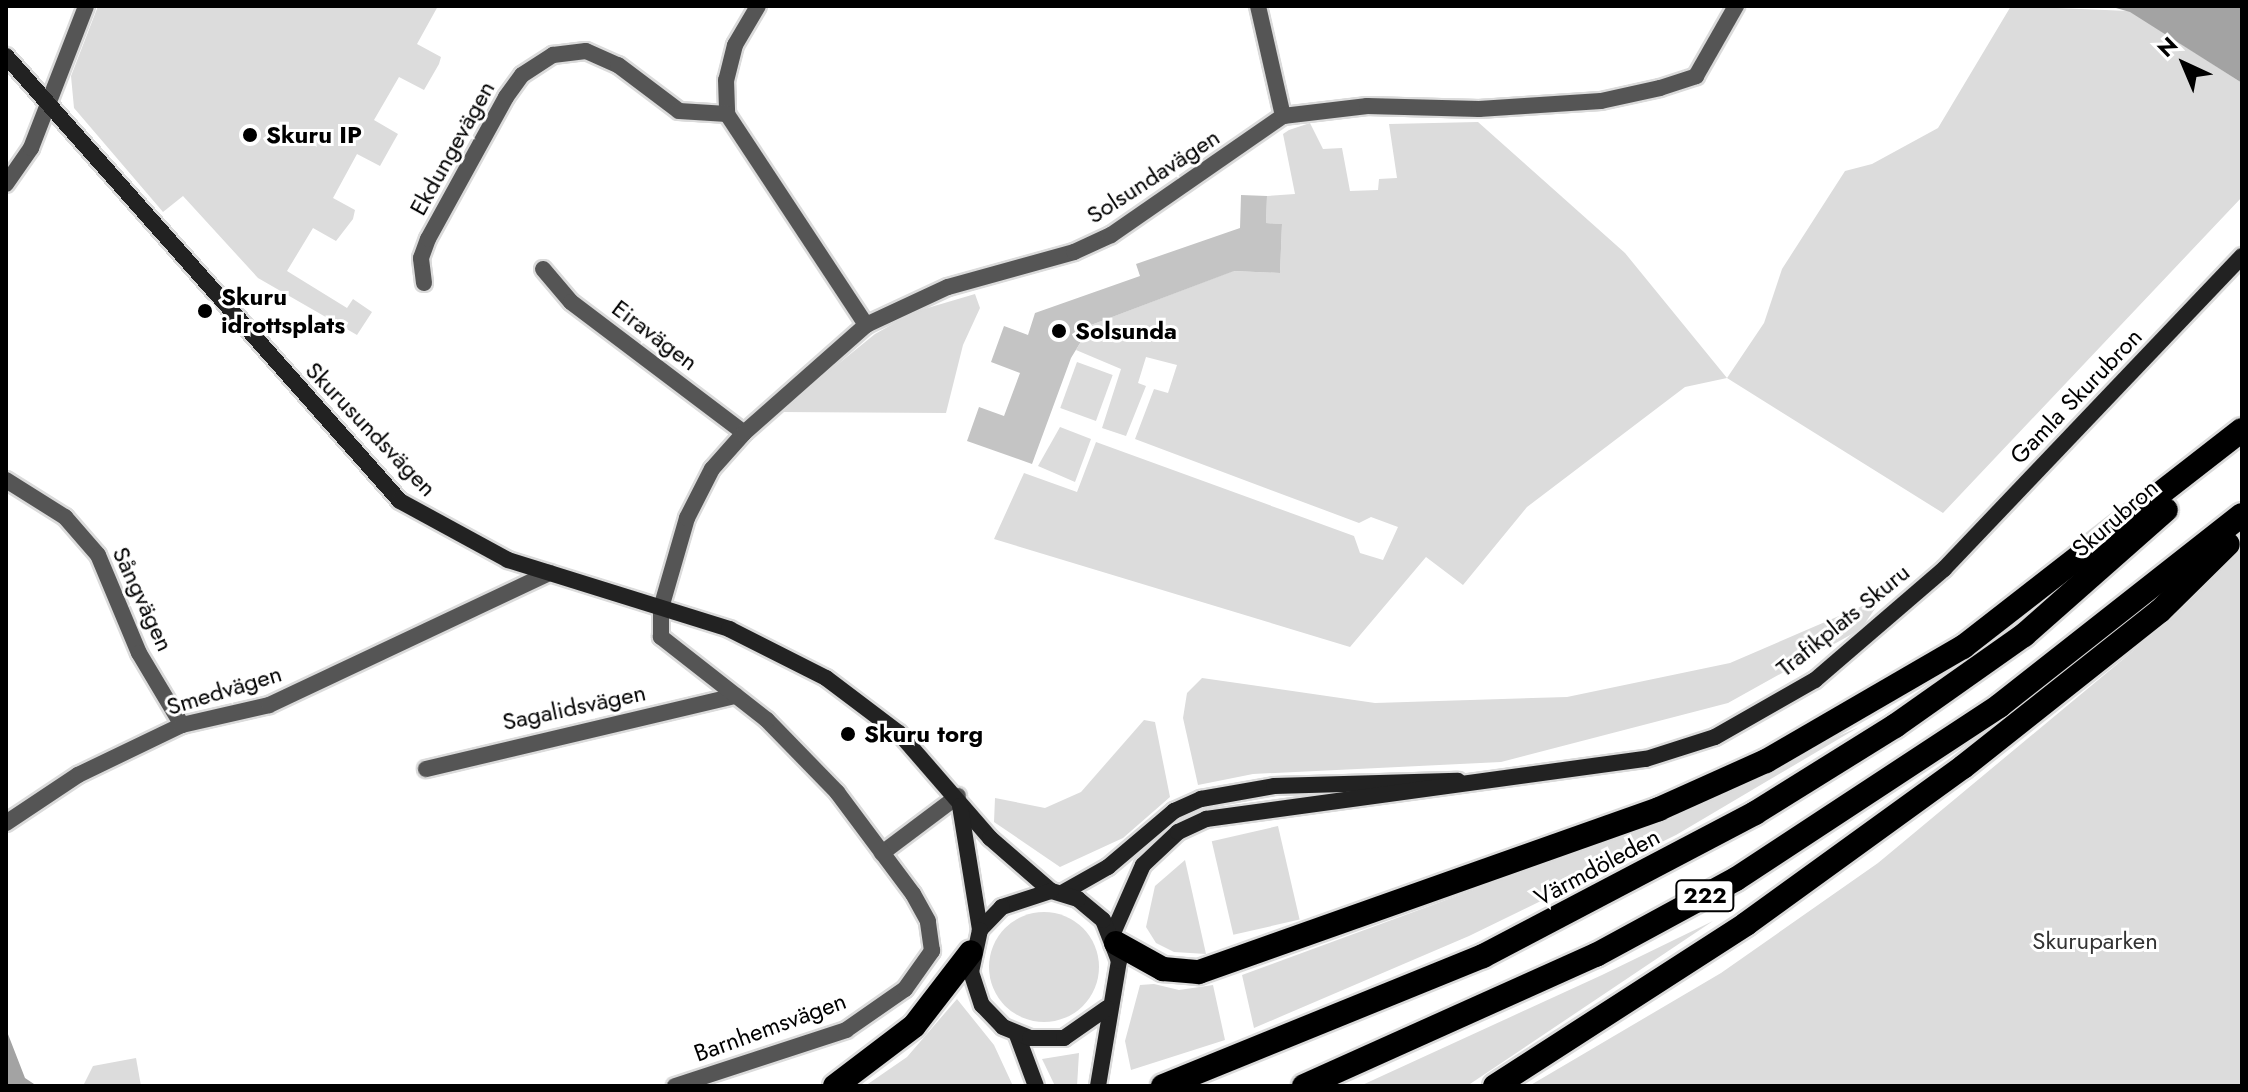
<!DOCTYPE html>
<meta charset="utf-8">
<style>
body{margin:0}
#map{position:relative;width:2248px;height:1092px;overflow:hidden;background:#fff;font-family:Jost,sans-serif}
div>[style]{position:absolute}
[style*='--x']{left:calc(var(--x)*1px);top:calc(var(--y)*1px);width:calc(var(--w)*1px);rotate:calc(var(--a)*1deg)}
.green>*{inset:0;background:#dcdcdc;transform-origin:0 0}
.round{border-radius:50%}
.water>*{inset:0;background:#a3a3a3}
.building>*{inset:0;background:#c4c4c4}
.roads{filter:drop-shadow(2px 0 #dbdbdb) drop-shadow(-2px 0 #dbdbdb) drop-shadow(0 2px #dbdbdb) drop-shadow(0 -2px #dbdbdb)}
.street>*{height:16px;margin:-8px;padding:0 8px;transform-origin:8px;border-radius:8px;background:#555}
.secondary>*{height:16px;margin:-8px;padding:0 8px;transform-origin:8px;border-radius:8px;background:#222}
.highway>*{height:24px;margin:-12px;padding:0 12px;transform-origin:12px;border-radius:12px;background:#000}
.dots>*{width:22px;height:22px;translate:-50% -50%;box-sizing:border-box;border:4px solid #fff;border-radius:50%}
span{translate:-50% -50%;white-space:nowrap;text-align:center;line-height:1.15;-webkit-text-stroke:6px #fff;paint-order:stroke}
.shield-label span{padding:2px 6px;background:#fff;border:2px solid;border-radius:6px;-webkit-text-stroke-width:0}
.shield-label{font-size:22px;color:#000;font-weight:700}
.poi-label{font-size:24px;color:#000;font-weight:700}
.left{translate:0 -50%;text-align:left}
.street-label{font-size:24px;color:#000}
.park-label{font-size:24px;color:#333}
.frame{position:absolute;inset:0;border:8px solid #000;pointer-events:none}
.north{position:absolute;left:2144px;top:24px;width:80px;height:80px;-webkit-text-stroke:6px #fff;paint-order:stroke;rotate:316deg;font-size:22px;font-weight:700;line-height:32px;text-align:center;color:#000}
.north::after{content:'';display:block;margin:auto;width:28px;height:36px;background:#000;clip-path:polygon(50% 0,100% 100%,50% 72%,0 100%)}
</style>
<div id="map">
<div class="green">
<div style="clip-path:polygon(98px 6px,438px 6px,417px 44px,441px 57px,439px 64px,424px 90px,399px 77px,374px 120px,398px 134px,394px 141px,380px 166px,357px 154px,333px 198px,355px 210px,353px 219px,336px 241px,313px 228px,287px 271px,347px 308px,353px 299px,372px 312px,357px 335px,258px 278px,183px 196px,163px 212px,74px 108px,71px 76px)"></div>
<div style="clip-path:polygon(2011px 6px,2130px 11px,2242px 83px,2242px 197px,1943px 513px,1727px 378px,1685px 387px,1527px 507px,1463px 585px,1426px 557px,1350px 647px,994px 539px,1024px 473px,1077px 492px,1096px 442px,1354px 536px,1360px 553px,1383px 560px,1398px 527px,1371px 517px,1359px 523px,1135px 439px,1154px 389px,1168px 393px,1177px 365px,1146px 357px,1138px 383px,1146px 386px,1126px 436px,1102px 428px,1121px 369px,1076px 350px,1091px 325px,1233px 271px,1280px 273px,1282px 224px,1266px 223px,1267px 196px,1295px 194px,1283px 134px,1289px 130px,1310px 123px,1323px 149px,1342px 148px,1350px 191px,1378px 190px,1379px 179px,1397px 178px,1389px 124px,1478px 122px,1625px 253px,1727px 378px,1764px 323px,1782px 269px,1845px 171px,1872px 164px,1938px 128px)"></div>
<div style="clip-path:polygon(975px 294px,980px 308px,963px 345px,946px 413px,779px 412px,875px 334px,914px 312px)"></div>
<div style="left:1077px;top:362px;width:38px;height:49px;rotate:20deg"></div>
<div style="clip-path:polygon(1060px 427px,1091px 439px,1075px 482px,1038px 466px)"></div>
<div style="clip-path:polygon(2242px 548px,2242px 1086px,1529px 1086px,1721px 973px,1878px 863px,2169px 621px)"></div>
<div style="clip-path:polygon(1883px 597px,1861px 629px,1728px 703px,1501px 762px,1253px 774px,1198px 785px,1183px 718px,1187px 693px,1202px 678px,1375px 703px,1567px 697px,1730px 663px)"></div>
<div style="clip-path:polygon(1144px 720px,1155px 722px,1170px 797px,1123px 838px,1060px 867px,994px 822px,995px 798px,1045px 808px,1081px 792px)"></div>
<div style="clip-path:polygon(1859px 727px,1676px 835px,1469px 936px,1254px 1028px,1242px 975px,1560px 858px)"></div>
<div style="left:1278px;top:826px;width:96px;height:68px;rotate:77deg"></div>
<div style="clip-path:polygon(1185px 860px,1206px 954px,1174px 952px,1156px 943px,1146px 927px,1155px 886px)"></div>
<div class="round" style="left:989px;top:912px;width:110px;height:110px"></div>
<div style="clip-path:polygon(1713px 921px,1467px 1086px,1360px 1086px,1602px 975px)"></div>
<div style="clip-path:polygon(1154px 984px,1179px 990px,1213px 985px,1225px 1040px,1131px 1070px,1125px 1041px,1140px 985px)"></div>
<div style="clip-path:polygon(957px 999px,994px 1045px,1013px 1086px,865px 1086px,907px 1057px)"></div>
<div style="clip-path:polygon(1079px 1053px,1077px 1086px,1055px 1086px,1042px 1059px)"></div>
<div style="clip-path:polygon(136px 1058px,141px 1086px,83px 1086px,93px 1066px)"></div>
</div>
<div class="water">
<div style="clip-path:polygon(2109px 6px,2242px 6px,2242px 83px,2130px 12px)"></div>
<div style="clip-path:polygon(6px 1029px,25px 1078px,37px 1086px,6px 1086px)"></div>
</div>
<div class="building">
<div style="clip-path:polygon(1241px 195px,1267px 196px,1266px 223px,1282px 224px,1280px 273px,1234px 271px,1091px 325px,1071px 358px,1032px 464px,967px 441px,979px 407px,1004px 416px,1020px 373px,991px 362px,1004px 326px,1028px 335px,1035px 313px,1140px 276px,1136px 264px,1240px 228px)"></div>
</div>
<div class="roads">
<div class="street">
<div style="--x:758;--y:6;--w:45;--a:120.5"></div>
<div style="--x:735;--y:45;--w:36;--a:104"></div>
<div style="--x:726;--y:80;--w:34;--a:88"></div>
<div style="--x:727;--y:114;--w:253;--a:56.6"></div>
<div style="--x:1258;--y:6;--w:113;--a:77.2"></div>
<div style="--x:6;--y:184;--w:44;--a:-55.2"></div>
<div style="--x:31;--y:148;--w:152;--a:-68.8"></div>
<div style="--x:543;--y:269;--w:43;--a:49.7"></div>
<div style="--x:571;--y:302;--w:217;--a:37.1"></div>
<div style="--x:424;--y:283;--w:25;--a:-97"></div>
<div style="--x:421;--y:258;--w:20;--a:-70"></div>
<div style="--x:428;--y:239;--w:162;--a:-61.2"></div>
<div style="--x:506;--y:97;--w:27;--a:-54"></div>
<div style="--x:522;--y:75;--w:37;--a:-33"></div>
<div style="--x:553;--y:55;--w:33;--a:-7"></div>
<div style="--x:586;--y:51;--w:35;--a:24"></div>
<div style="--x:618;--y:65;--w:76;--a:37"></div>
<div style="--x:679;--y:111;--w:48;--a:3.6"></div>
<div style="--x:6;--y:480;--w:70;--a:32.1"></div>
<div style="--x:65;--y:517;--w:50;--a:49"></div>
<div style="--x:98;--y:555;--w:106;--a:67.3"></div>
<div style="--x:139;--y:653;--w:84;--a:59.2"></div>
<div style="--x:426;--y:769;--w:318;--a:-13.3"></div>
<div style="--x:6;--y:823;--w:87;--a:-33.7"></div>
<div style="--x:78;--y:775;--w:115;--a:-25.7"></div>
<div style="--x:182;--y:725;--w:89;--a:-12.9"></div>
<div style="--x:269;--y:705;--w:310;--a:-25.2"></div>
<div style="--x:882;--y:853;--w:95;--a:-36.9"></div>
<div style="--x:675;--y:1086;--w:180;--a:-18.1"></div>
<div style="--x:846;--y:1030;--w:72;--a:-34.8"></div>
<div style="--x:905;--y:989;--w:47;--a:-54.6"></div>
<div style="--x:932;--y:951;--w:30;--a:-98"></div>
<div style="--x:928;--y:921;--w:31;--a:-119"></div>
<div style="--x:913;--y:894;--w:127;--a:-126.7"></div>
<div style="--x:837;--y:792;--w:100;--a:-134.2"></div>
<div style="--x:767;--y:720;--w:135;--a:-141.9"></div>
<div style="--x:661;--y:637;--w:29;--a:-90"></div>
<div style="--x:661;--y:608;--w:94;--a:-73.9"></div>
<div style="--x:687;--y:518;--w:55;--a:-63"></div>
<div style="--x:712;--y:469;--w:48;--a:-48.4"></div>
<div style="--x:744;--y:433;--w:163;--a:-41.5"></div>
<div style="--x:866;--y:325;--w:90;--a:-24.9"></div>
<div style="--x:948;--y:287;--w:131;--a:-15.5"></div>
<div style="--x:1074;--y:252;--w:41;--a:-24.7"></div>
<div style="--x:1111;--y:235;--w:209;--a:-34.7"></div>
<div style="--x:1283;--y:116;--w:85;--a:-6.8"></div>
<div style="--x:1367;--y:106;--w:112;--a:1.5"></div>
<div style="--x:1479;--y:109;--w:122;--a:-3.8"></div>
<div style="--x:1601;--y:101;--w:60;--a:-12.4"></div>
<div style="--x:1660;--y:88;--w:38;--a:-18"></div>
<div style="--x:1696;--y:76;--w:81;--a:-60.3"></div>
</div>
<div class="secondary">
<div style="--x:6;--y:56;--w:594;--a:48.48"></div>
<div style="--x:400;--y:501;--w:123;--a:28.6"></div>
<div style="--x:508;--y:560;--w:232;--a:17.3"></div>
<div style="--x:729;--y:629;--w:109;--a:26.8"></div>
<div style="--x:826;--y:678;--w:91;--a:37"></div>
<div style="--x:899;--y:733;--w:139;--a:49.1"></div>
<div style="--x:990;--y:838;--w:81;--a:41"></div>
<div style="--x:960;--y:806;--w:126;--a:80.8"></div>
<div style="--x:1062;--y:893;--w:53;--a:-29.5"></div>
<div style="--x:1108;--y:867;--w:87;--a:-40.3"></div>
<div style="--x:1174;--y:811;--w:30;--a:-24"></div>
<div style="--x:1201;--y:799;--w:74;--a:-10.1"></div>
<div style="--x:1274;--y:786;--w:184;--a:-1.6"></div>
<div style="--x:1113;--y:933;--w:74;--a:-66.2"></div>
<div style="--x:1143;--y:865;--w:48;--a:-43.3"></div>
<div style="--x:1178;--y:832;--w:31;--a:-25"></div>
<div style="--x:1206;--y:819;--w:444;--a:-7.8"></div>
<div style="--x:1646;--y:759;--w:72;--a:-17.7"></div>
<div style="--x:1715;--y:737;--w:115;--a:-29.7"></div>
<div style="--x:1815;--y:680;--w:170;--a:-40.7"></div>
<div style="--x:1944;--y:569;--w:432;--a:-46.4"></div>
<div style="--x:1017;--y:1035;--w:54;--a:69.6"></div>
<div style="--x:1098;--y:1086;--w:127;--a:-80.5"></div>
<div style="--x:1119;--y:961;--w:44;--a:-111.3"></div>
<div style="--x:1103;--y:920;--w:33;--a:-140"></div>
<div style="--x:1078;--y:899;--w:28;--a:-163"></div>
<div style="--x:1051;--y:891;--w:52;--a:161.9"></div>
<div style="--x:1002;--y:907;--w:32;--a:134"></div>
<div style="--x:980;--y:930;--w:43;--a:102.1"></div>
<div style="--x:971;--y:972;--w:35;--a:72"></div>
<div style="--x:982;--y:1005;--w:30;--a:46"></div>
<div style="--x:1003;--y:1027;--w:29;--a:22"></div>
<div style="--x:1030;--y:1038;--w:34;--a:0"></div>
<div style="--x:1064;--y:1038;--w:52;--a:-34.9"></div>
</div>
<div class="highway">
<div style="--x:1116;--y:943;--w:54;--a:29"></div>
<div style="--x:1163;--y:969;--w:36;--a:5"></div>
<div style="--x:1199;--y:972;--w:488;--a:-19.5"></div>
<div style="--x:1659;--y:809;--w:117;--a:-24.2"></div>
<div style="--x:1766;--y:761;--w:228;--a:-30.1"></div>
<div style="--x:1963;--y:647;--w:353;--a:-37.9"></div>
<div style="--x:835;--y:1086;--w:99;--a:-37.2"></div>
<div style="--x:914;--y:1026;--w:93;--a:-52.4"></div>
<div style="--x:1163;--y:1086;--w:345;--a:-22.1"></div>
<div style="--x:1483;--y:956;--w:307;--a:-27.7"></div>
<div style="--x:1755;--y:813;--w:165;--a:-31.9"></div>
<div style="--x:1895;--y:726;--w:158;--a:-35.2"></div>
<div style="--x:2024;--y:635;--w:189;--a:-41.4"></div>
<div style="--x:1304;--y:1086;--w:320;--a:-24.2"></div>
<div style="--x:1596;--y:955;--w:159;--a:-28.5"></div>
<div style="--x:1736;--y:879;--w:315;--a:-33.3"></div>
<div style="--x:1999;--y:706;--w:309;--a:-38.2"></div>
<div style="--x:1495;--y:1086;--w:299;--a:-32.8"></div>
<div style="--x:1746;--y:924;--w:268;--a:-35.9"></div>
<div style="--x:1963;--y:767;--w:251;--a:-38.4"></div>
<div style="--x:2160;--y:611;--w:95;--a:-44.6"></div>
</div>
</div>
<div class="dots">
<div style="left:250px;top:135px;background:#000"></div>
<div style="left:205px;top:311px;background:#000"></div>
<div style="left:1059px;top:331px;background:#000"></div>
<div style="left:848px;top:734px;background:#000"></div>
</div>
<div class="shield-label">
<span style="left:1705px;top:896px">222</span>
</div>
<div class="poi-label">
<span class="left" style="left:266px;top:135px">Skuru IP</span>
<span class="left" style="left:221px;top:311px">Skuru<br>idrottsplats</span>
<span class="left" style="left:1075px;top:331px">Solsunda</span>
<span class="left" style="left:864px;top:734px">Skuru torg</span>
</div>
<div class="street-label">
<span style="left:452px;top:148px;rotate:-61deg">Ekdungevägen</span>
<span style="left:1153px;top:176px;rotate:-33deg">Solsundavägen</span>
<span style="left:655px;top:335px;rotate:37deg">Eiravägen</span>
<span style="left:2076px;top:396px;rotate:-46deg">Gamla Skurubron</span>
<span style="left:371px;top:429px;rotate:46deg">Skurusundsvägen</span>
<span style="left:2115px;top:518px;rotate:-41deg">Skurubron</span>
<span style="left:143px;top:599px;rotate:65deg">Sångvägen</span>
<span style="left:1843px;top:620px;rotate:-39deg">Trafikplats Skuru</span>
<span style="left:224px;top:690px;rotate:-17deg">Smedvägen</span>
<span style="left:574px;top:707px;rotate:-12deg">Sagalidsvägen</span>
<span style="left:1597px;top:867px;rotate:-28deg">Värmdöleden</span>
<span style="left:770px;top:1027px;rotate:-20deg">Barnhemsvägen</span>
</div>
<div class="park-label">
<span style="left:2095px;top:941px">Skuruparken</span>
</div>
<div class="frame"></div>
<div class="north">N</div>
</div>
